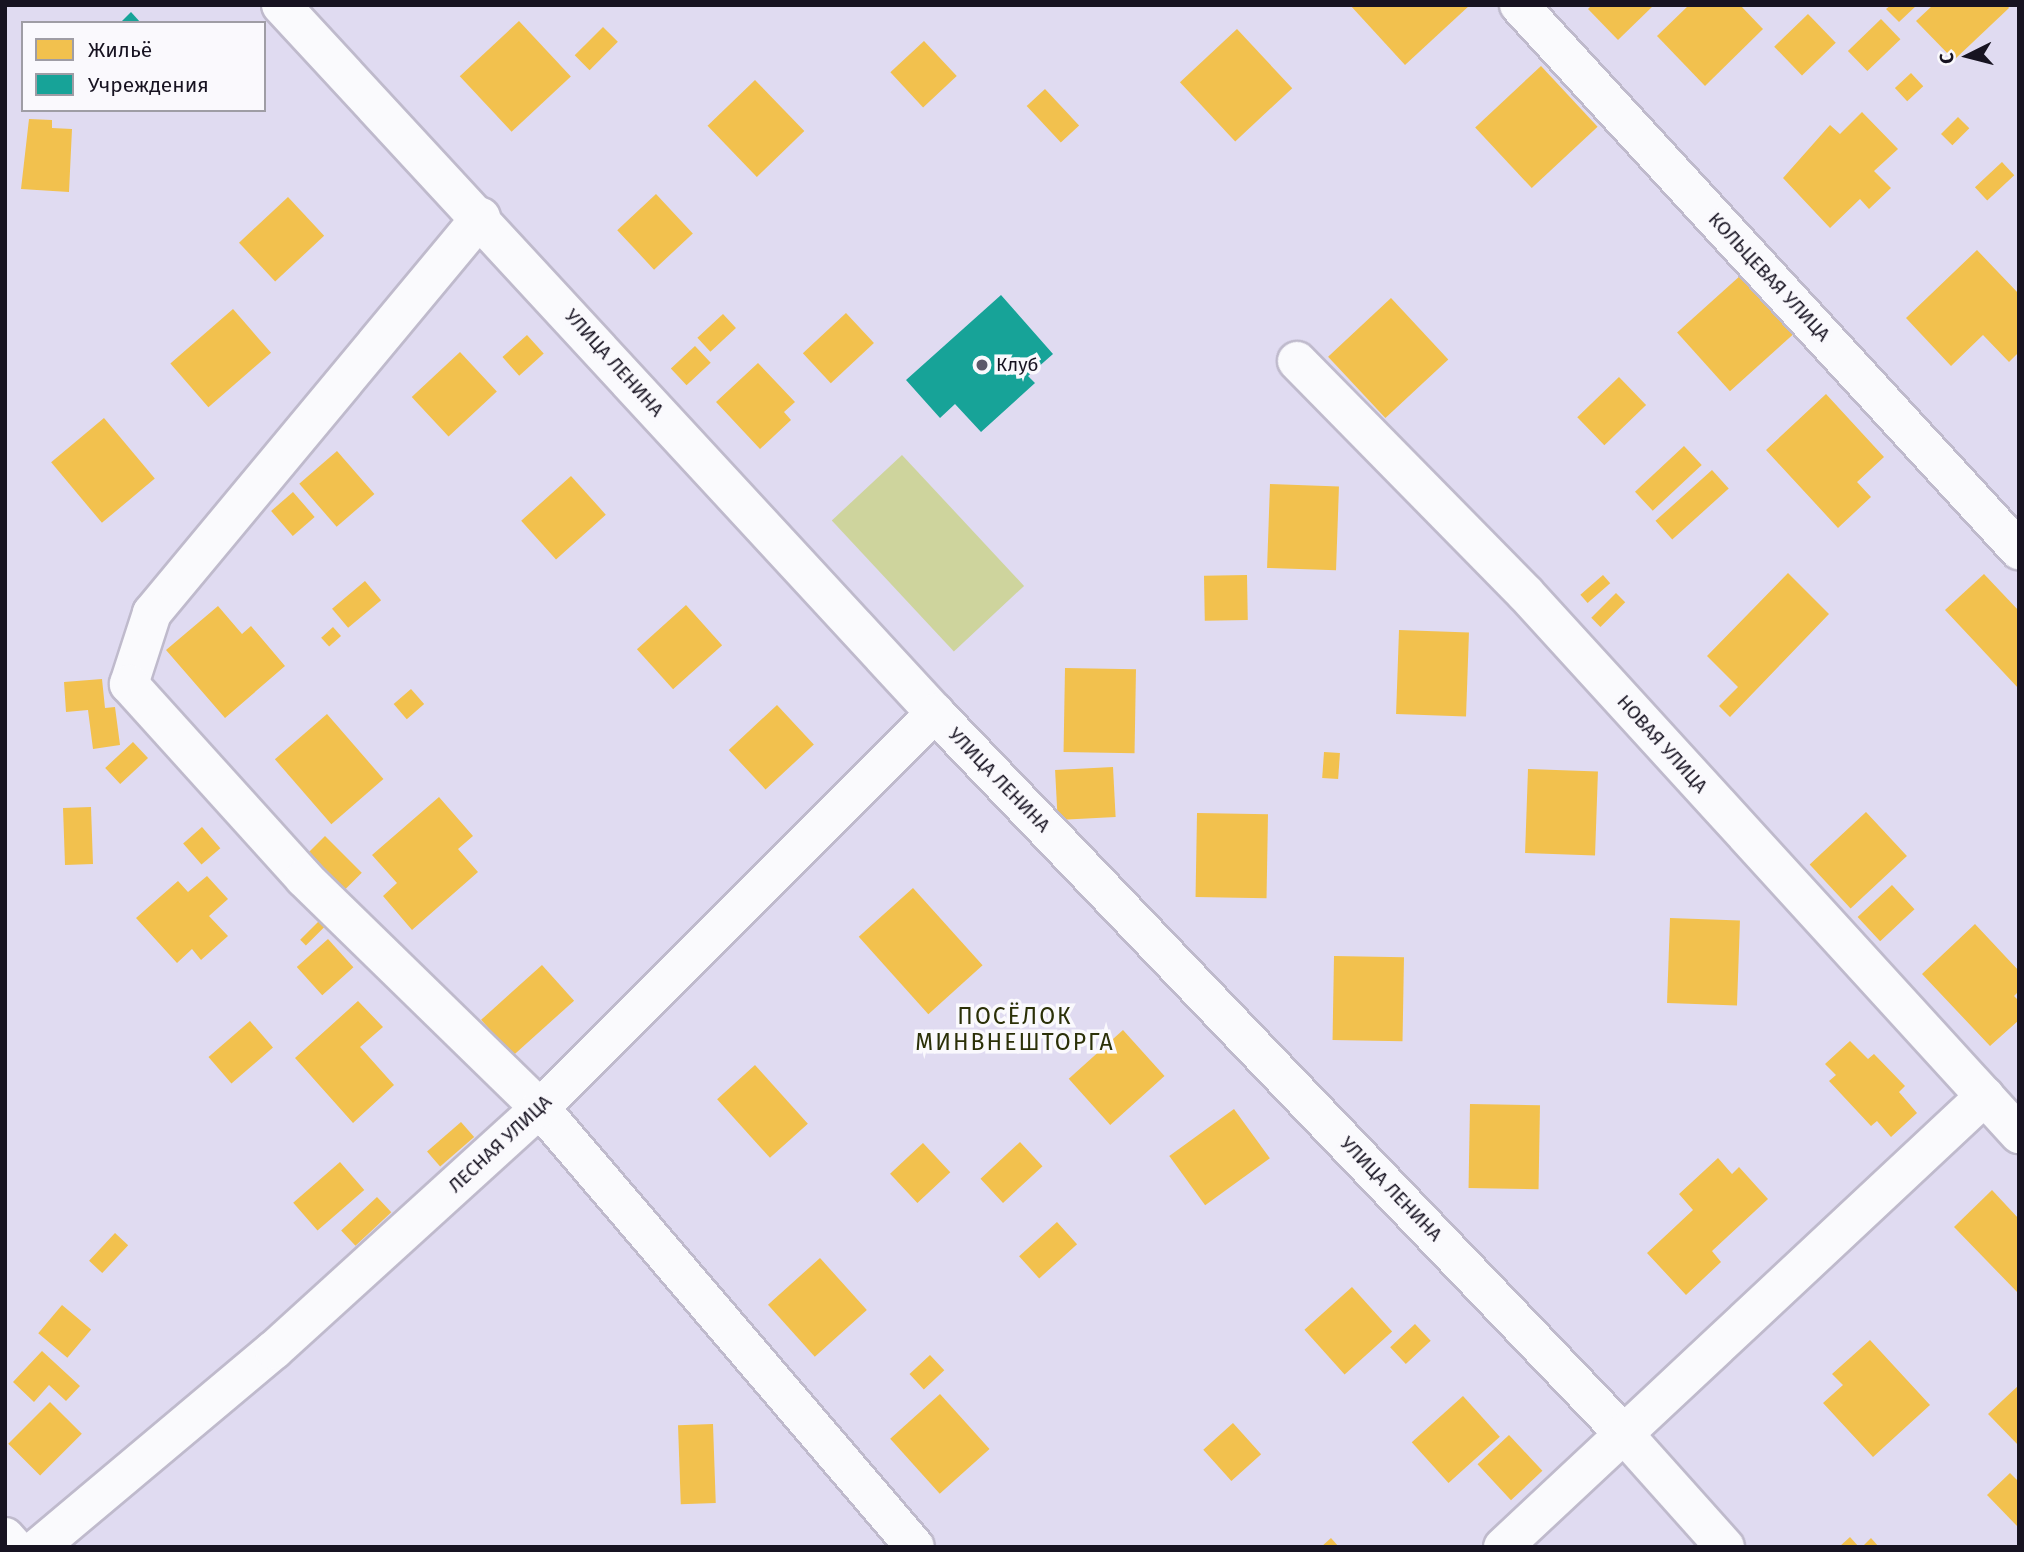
<!DOCTYPE html>
<meta charset="utf-8">
<style>
body{margin:0}
#map{position:relative;width:2024px;height:1552px;overflow:hidden;background:#e0dbf1;font-family:"Fira Sans",sans-serif}
div>[style]{position:absolute}
[style*='--x']{left:calc(var(--x)*1px);top:calc(var(--y)*1px);width:calc(var(--w)*1px);rotate:calc(var(--a)*1deg)}
.green>*{inset:0;background:#ced49d;transform-origin:0 0}
.homes>*{inset:0;background:#f2c14e;transform-origin:0 0}
.public>*{inset:0;background:#17a398}
.roads{filter:drop-shadow(2px 0 #bfbacc) drop-shadow(-2px 0 #bfbacc) drop-shadow(0 2px #bfbacc) drop-shadow(0 -2px #bfbacc)}
.street>*{height:38px;margin:-19px;padding:0 19px;transform-origin:19px;border-radius:19px;background:#fafafd}
.dots>*{width:19px;height:19px;translate:-50% -50%;box-sizing:border-box;border:4px solid #faf9fd;border-radius:50%}
span{translate:-50% -50%;white-space:nowrap;text-align:center;line-height:1.15;-webkit-text-stroke:7px #faf9fd;paint-order:stroke}
.street-label{font-size:19px;color:#171321}
.poi-label{font-size:19px;color:#171321}
.left{translate:0 -50%;text-align:left}
.quarter-label{font-size:23px;color:#2b3007;letter-spacing:2px}
.frame{position:absolute;inset:0;border:7px solid #171321;pointer-events:none}
.legend{position:absolute;left:21px;top:21px;width:245px;height:91px;box-sizing:border-box;background:#faf9fd;border:2px solid #9f9da5;margin:0;padding:9px 12px;list-style:none;font-size:21px;color:#171321}
.legend li{display:flex;align-items:center;gap:14px;height:35px}
.legend b{width:35px;border:2px solid #9f9da5}
.north{position:absolute;left:1933px;top:21px;width:70px;height:70px;-webkit-text-stroke:5px #faf9fd;paint-order:stroke;rotate:264deg;font-size:19px;font-weight:700;line-height:28px;text-align:center;color:#171321}
.north::after{content:'';display:block;margin:auto;width:24px;height:32px;background:#171321;clip-path:polygon(50% 0,100% 100%,50% 72%,0 100%)}
</style>
<div id="map">
<div class="green">
<div style="left:902px;top:455px;width:179px;height:96px;rotate:47deg"></div>
</div>
<div class="homes">
<div style="clip-path:polygon(1350px 5px,1470px 5px,1405px 65px)"></div>
<div style="clip-path:polygon(1592px 5px,1654px 5px,1618px 40px,1588px 9px)"></div>
<div style="clip-path:polygon(1689px 5px,1740px 5px,1763px 29px,1705px 86px,1657px 36px)"></div>
<div style="clip-path:polygon(1891px 5px,1917px 5px,1899px 22px,1886px 9px)"></div>
<div style="clip-path:polygon(1933px 5px,2007px 5px,2009px 8px,1954px 60px,1916px 21px)"></div>
<div style="left:1808px;top:14px;width:40px;height:47px;rotate:46deg"></div>
<div style="left:1881px;top:19px;width:28px;height:46px;rotate:46deg"></div>
<div style="left:519px;top:21px;width:76px;height:81px;rotate:47deg"></div>
<div style="left:603px;top:27px;width:21px;height:40px;rotate:45deg"></div>
<div style="left:1237px;top:29px;width:81px;height:78px;rotate:47deg"></div>
<div style="left:924px;top:41px;width:48px;height:46px;rotate:47deg"></div>
<div style="left:1541px;top:66px;width:83px;height:90px;rotate:47deg"></div>
<div style="left:1911px;top:73px;width:18px;height:22px;rotate:47deg"></div>
<div style="left:755px;top:80px;width:71px;height:66px;rotate:46deg"></div>
<div style="left:1045px;top:89px;width:50px;height:25px;rotate:47deg"></div>
<div style="clip-path:polygon(1862px 112px,1898px 149px,1874px 171px,1891px 188px,1869px 209px,1860px 199px,1830px 228px,1783px 178px,1830px 125px,1840px 134px)"></div>
<div style="left:1958px;top:117px;width:16px;height:24px;rotate:45deg"></div>
<div style="clip-path:polygon(29px 119px,52px 120px,52px 128px,72px 129px,69px 192px,21px 189px)"></div>
<div style="left:2002px;top:162px;width:18px;height:37px;rotate:47deg"></div>
<div style="left:656px;top:194px;width:54px;height:53px;rotate:47deg"></div>
<div style="left:288px;top:197px;width:53px;height:67px;rotate:47deg"></div>
<div style="clip-path:polygon(1977px 250px,2019px 294px,2019px 352px,2009px 362px,1983px 335px,1951px 366px,1906px 318px)"></div>
<div style="left:1741px;top:275px;width:79px;height:86px;rotate:48deg"></div>
<div style="left:1391px;top:298px;width:84px;height:86px;rotate:47deg"></div>
<div style="left:233px;top:309px;width:58px;height:83px;rotate:49deg"></div>
<div style="left:846px;top:313px;width:41px;height:59px;rotate:47deg"></div>
<div style="left:723px;top:314px;width:19px;height:35px;rotate:47deg"></div>
<div style="left:527px;top:335px;width:25px;height:33px;rotate:48deg"></div>
<div style="left:695px;top:346px;width:23px;height:33px;rotate:47deg"></div>
<div style="left:460px;top:352px;width:54px;height:66px;rotate:47deg"></div>
<div style="clip-path:polygon(758px 363px,795px 402px,784px 412px,791px 420px,760px 449px,716px 402px)"></div>
<div style="left:1619px;top:377px;width:39px;height:58px;rotate:46deg"></div>
<div style="clip-path:polygon(1826px 394px,1884px 457px,1857px 482px,1871px 497px,1838px 528px,1766px 450px)"></div>
<div style="left:104px;top:418px;width:79px;height:69px;rotate:50deg"></div>
<div style="left:1684px;top:446px;width:26px;height:67px;rotate:47deg"></div>
<div style="left:337px;top:451px;width:57px;height:50px;rotate:49deg"></div>
<div style="left:1712px;top:470px;width:25px;height:76px;rotate:48deg"></div>
<div style="left:571px;top:476px;width:52px;height:67px;rotate:48deg"></div>
<div style="left:1270px;top:484px;width:69px;height:84px;rotate:2deg"></div>
<div style="left:293px;top:492px;width:33px;height:29px;rotate:49deg"></div>
<div style="clip-path:polygon(1788px 573px,1829px 614px,1730px 717px,1719px 706px,1738px 687px,1707px 656px)"></div>
<div style="clip-path:polygon(1984px 574px,2019px 611px,2019px 689px,1945px 610px)"></div>
<div style="left:1247px;top:575px;width:45px;height:43px;rotate:89deg"></div>
<div style="left:1603px;top:575px;width:11px;height:30px;rotate:49deg"></div>
<div style="left:365px;top:581px;width:25px;height:43px;rotate:50deg"></div>
<div style="left:1616px;top:593px;width:13px;height:35px;rotate:45deg"></div>
<div style="left:686px;top:605px;width:54px;height:66px;rotate:48deg"></div>
<div style="clip-path:polygon(218px 606px,242px 634px,251px 626px,285px 666px,225px 718px,166px 650px)"></div>
<div style="left:333px;top:627px;width:12px;height:16px;rotate:48deg"></div>
<div style="left:1399px;top:630px;width:70px;height:84px;rotate:2deg"></div>
<div style="left:1065px;top:668px;width:71px;height:84px;rotate:1deg"></div>
<div style="clip-path:polygon(102px 679px,105px 708px,115px 707px,120px 745px,93px 749px,88px 710px,66px 712px,64px 682px)"></div>
<div style="left:411px;top:689px;width:20px;height:23px;rotate:49deg"></div>
<div style="left:777px;top:705px;width:54px;height:66px;rotate:47deg"></div>
<div style="left:327px;top:714px;width:86px;height:69px;rotate:49deg"></div>
<div style="left:133px;top:742px;width:22px;height:38px;rotate:47deg"></div>
<div style="left:1324px;top:752px;width:16px;height:26px;rotate:4deg"></div>
<div style="left:1113px;top:767px;width:50px;height:58px;rotate:87deg"></div>
<div style="left:1528px;top:769px;width:70px;height:84px;rotate:2deg"></div>
<div style="clip-path:polygon(439px 797px,473px 836px,458px 849px,478px 872px,412px 930px,383px 896px,397px 883px,372px 855px)"></div>
<div style="left:91px;top:807px;width:57px;height:28px;rotate:88deg"></div>
<div style="left:1866px;top:812px;width:60px;height:77px;rotate:47deg"></div>
<div style="left:1197px;top:813px;width:71px;height:84px;rotate:1deg"></div>
<div style="left:202px;top:827px;width:28px;height:25px;rotate:49deg"></div>
<div style="left:325px;top:836px;width:52px;height:29px;rotate:45deg"></div>
<div style="clip-path:polygon(207px 876px,228px 899px,209px 916px,228px 936px,201px 960px,192px 949px,177px 963px,136px 918px,178px 881px,188px 892px)"></div>
<div style="left:1892px;top:885px;width:33px;height:47px;rotate:47deg"></div>
<div style="left:913px;top:888px;width:104px;height:73px;rotate:48deg"></div>
<div style="left:1670px;top:918px;width:70px;height:85px;rotate:2deg"></div>
<div style="left:320px;top:920px;width:8px;height:28px;rotate:45deg"></div>
<div style="clip-path:polygon(1975px 924px,2019px 971px,2019px 991px,2014px 996px,2019px 1001px,2019px 1020px,1990px 1046px,1922px 974px)"></div>
<div style="left:328px;top:939px;width:38px;height:42px;rotate:48deg"></div>
<div style="left:1334px;top:956px;width:70px;height:84px;rotate:1deg"></div>
<div style="left:542px;top:965px;width:48px;height:82px;rotate:48deg"></div>
<div style="clip-path:polygon(358px 1001px,383px 1027px,360px 1047px,394px 1085px,353px 1123px,295px 1058px)"></div>
<div style="left:250px;top:1021px;width:35px;height:55px;rotate:49deg"></div>
<div style="left:1123px;top:1030px;width:62px;height:73px;rotate:48deg"></div>
<div style="clip-path:polygon(1850px 1041px,1868px 1059px,1874px 1054px,1905px 1086px,1899px 1092px,1917px 1113px,1891px 1137px,1877px 1121px,1871px 1126px,1829px 1081px,1836px 1075px,1825px 1064px)"></div>
<div style="left:755px;top:1065px;width:79px;height:51px;rotate:48deg"></div>
<div style="left:1470px;top:1104px;width:70px;height:84px;rotate:1deg"></div>
<div style="left:1234px;top:1109px;width:61px;height:80px;rotate:54deg"></div>
<div style="left:461px;top:1122px;width:20px;height:45px;rotate:49deg"></div>
<div style="left:1020px;top:1142px;width:33px;height:54px;rotate:47deg"></div>
<div style="left:923px;top:1143px;width:40px;height:45px;rotate:47deg"></div>
<div style="clip-path:polygon(1718px 1158px,1732px 1174px,1739px 1167px,1768px 1199px,1712px 1251px,1721px 1262px,1686px 1295px,1647px 1253px,1693px 1210px,1679px 1194px)"></div>
<div style="left:340px;top:1162px;width:37px;height:62px;rotate:49deg"></div>
<div style="clip-path:polygon(1992px 1190px,2019px 1219px,2019px 1294px,1954px 1227px)"></div>
<div style="left:377px;top:1197px;width:21px;height:49px;rotate:47deg"></div>
<div style="left:1057px;top:1222px;width:30px;height:51px;rotate:48deg"></div>
<div style="left:115px;top:1233px;width:18px;height:38px;rotate:43deg"></div>
<div style="left:820px;top:1258px;width:70px;height:70px;rotate:48deg"></div>
<div style="left:1352px;top:1287px;width:60px;height:64px;rotate:48deg"></div>
<div style="left:62px;top:1305px;width:38px;height:37px;rotate:40deg"></div>
<div style="left:1415px;top:1324px;width:23px;height:34px;rotate:47deg"></div>
<div style="clip-path:polygon(1870px 1340px,1930px 1405px,1873px 1457px,1823px 1403px,1843px 1385px,1832px 1374px)"></div>
<div style="clip-path:polygon(42px 1351px,80px 1386px,66px 1401px,49px 1385px,34px 1402px,13px 1382px)"></div>
<div style="left:930px;top:1355px;width:21px;height:28px;rotate:47deg"></div>
<div style="clip-path:polygon(2019px 1385px,2019px 1446px,1988px 1414px)"></div>
<div style="left:940px;top:1394px;width:74px;height:67px;rotate:48deg"></div>
<div style="left:1463px;top:1396px;width:55px;height:69px;rotate:48deg"></div>
<div style="left:50px;top:1402px;width:45px;height:59px;rotate:45deg"></div>
<div style="left:1233px;top:1423px;width:42px;height:40px;rotate:48deg"></div>
<div style="left:713px;top:1424px;width:79px;height:35px;rotate:88deg"></div>
<div style="left:1509px;top:1435px;width:49px;height:43px;rotate:47deg"></div>
<div style="clip-path:polygon(2010px 1473px,2019px 1482px,2017px 1526px,1987px 1495px)"></div>
<div style="clip-path:polygon(1850px 1537px,1859px 1547px,1839px 1547px)"></div>
<div style="clip-path:polygon(1331px 1538px,1339px 1547px,1321px 1547px)"></div>
<div style="clip-path:polygon(1871px 1538px,1879px 1547px,1862px 1547px)"></div>
</div>
<div class="public">
<div style="clip-path:polygon(131px 12px,141px 23px,120px 23px)"></div>
<div style="clip-path:polygon(1001px 295px,1053px 354px,1028px 376px,1035px 383px,981px 432px,955px 404px,940px 418px,906px 380px)"></div>
</div>
<div class="roads">
<div class="street">
<div style="--x:281;--y:5;--w:964;--a:47.27"></div>
<div style="--x:935;--y:713;--w:996;--a:46.3"></div>
<div style="--x:1623;--y:1433;--w:153;--a:48.2"></div>
<div style="--x:1519;--y:5;--w:740;--a:47.47"></div>
<div style="--x:481;--y:217;--w:515;--a:129.72"></div>
<div style="--x:152;--y:613;--w:75;--a:107.9"></div>
<div style="--x:129;--y:684;--w:261;--a:47.9"></div>
<div style="--x:304;--y:878;--w:330;--a:44.3"></div>
<div style="--x:540;--y:1108;--w:577;--a:49.5"></div>
<div style="--x:1297;--y:361;--w:325;--a:45.5"></div>
<div style="--x:1525;--y:593;--w:733;--a:47.6"></div>
<div style="--x:5;--y:1537;--w:13;--a:48"></div>
<div style="--x:39;--y:1547;--w:307;--a:-40"></div>
<div style="--x:274;--y:1350;--w:360;--a:-42.3"></div>
<div style="--x:540;--y:1108;--w:559;--a:-45"></div>
<div style="--x:1503;--y:1547;--w:660;--a:-43.1"></div>
</div>
</div>
<div class="dots">
<div style="left:982px;top:365px;background:#5d596a"></div>
</div>
<div class="street-label">
<span style="left:1769px;top:277px;rotate:47deg">КОЛЬЦЕВАЯ УЛИЦА</span>
<span style="left:614px;top:363px;rotate:48deg">УЛИЦА ЛЕНИНА</span>
<span style="left:1662px;top:744px;rotate:48deg">НОВАЯ УЛИЦА</span>
<span style="left:999px;top:780px;rotate:46deg">УЛИЦА ЛЕНИНА</span>
<span style="left:500px;top:1144px;rotate:-43deg">ЛЕСНАЯ УЛИЦА</span>
<span style="left:1391px;top:1189px;rotate:46deg">УЛИЦА ЛЕНИНА</span>
</div>
<div class="poi-label">
<span class="left" style="left:996px;top:365px">Клуб</span>
</div>
<div class="quarter-label">
<span style="left:1015px;top:1029px">ПОСЁЛОК<br>МИНВНЕШТОРГА</span>
</div>
<div class="frame"></div>
<ul class="legend">
<li><b style="height:19px;background:#f2c14e"></b>Жильё</li>
<li><b style="height:19px;background:#17a398"></b>Учреждения</li>
</ul>
<div class="north">С</div>
</div>
